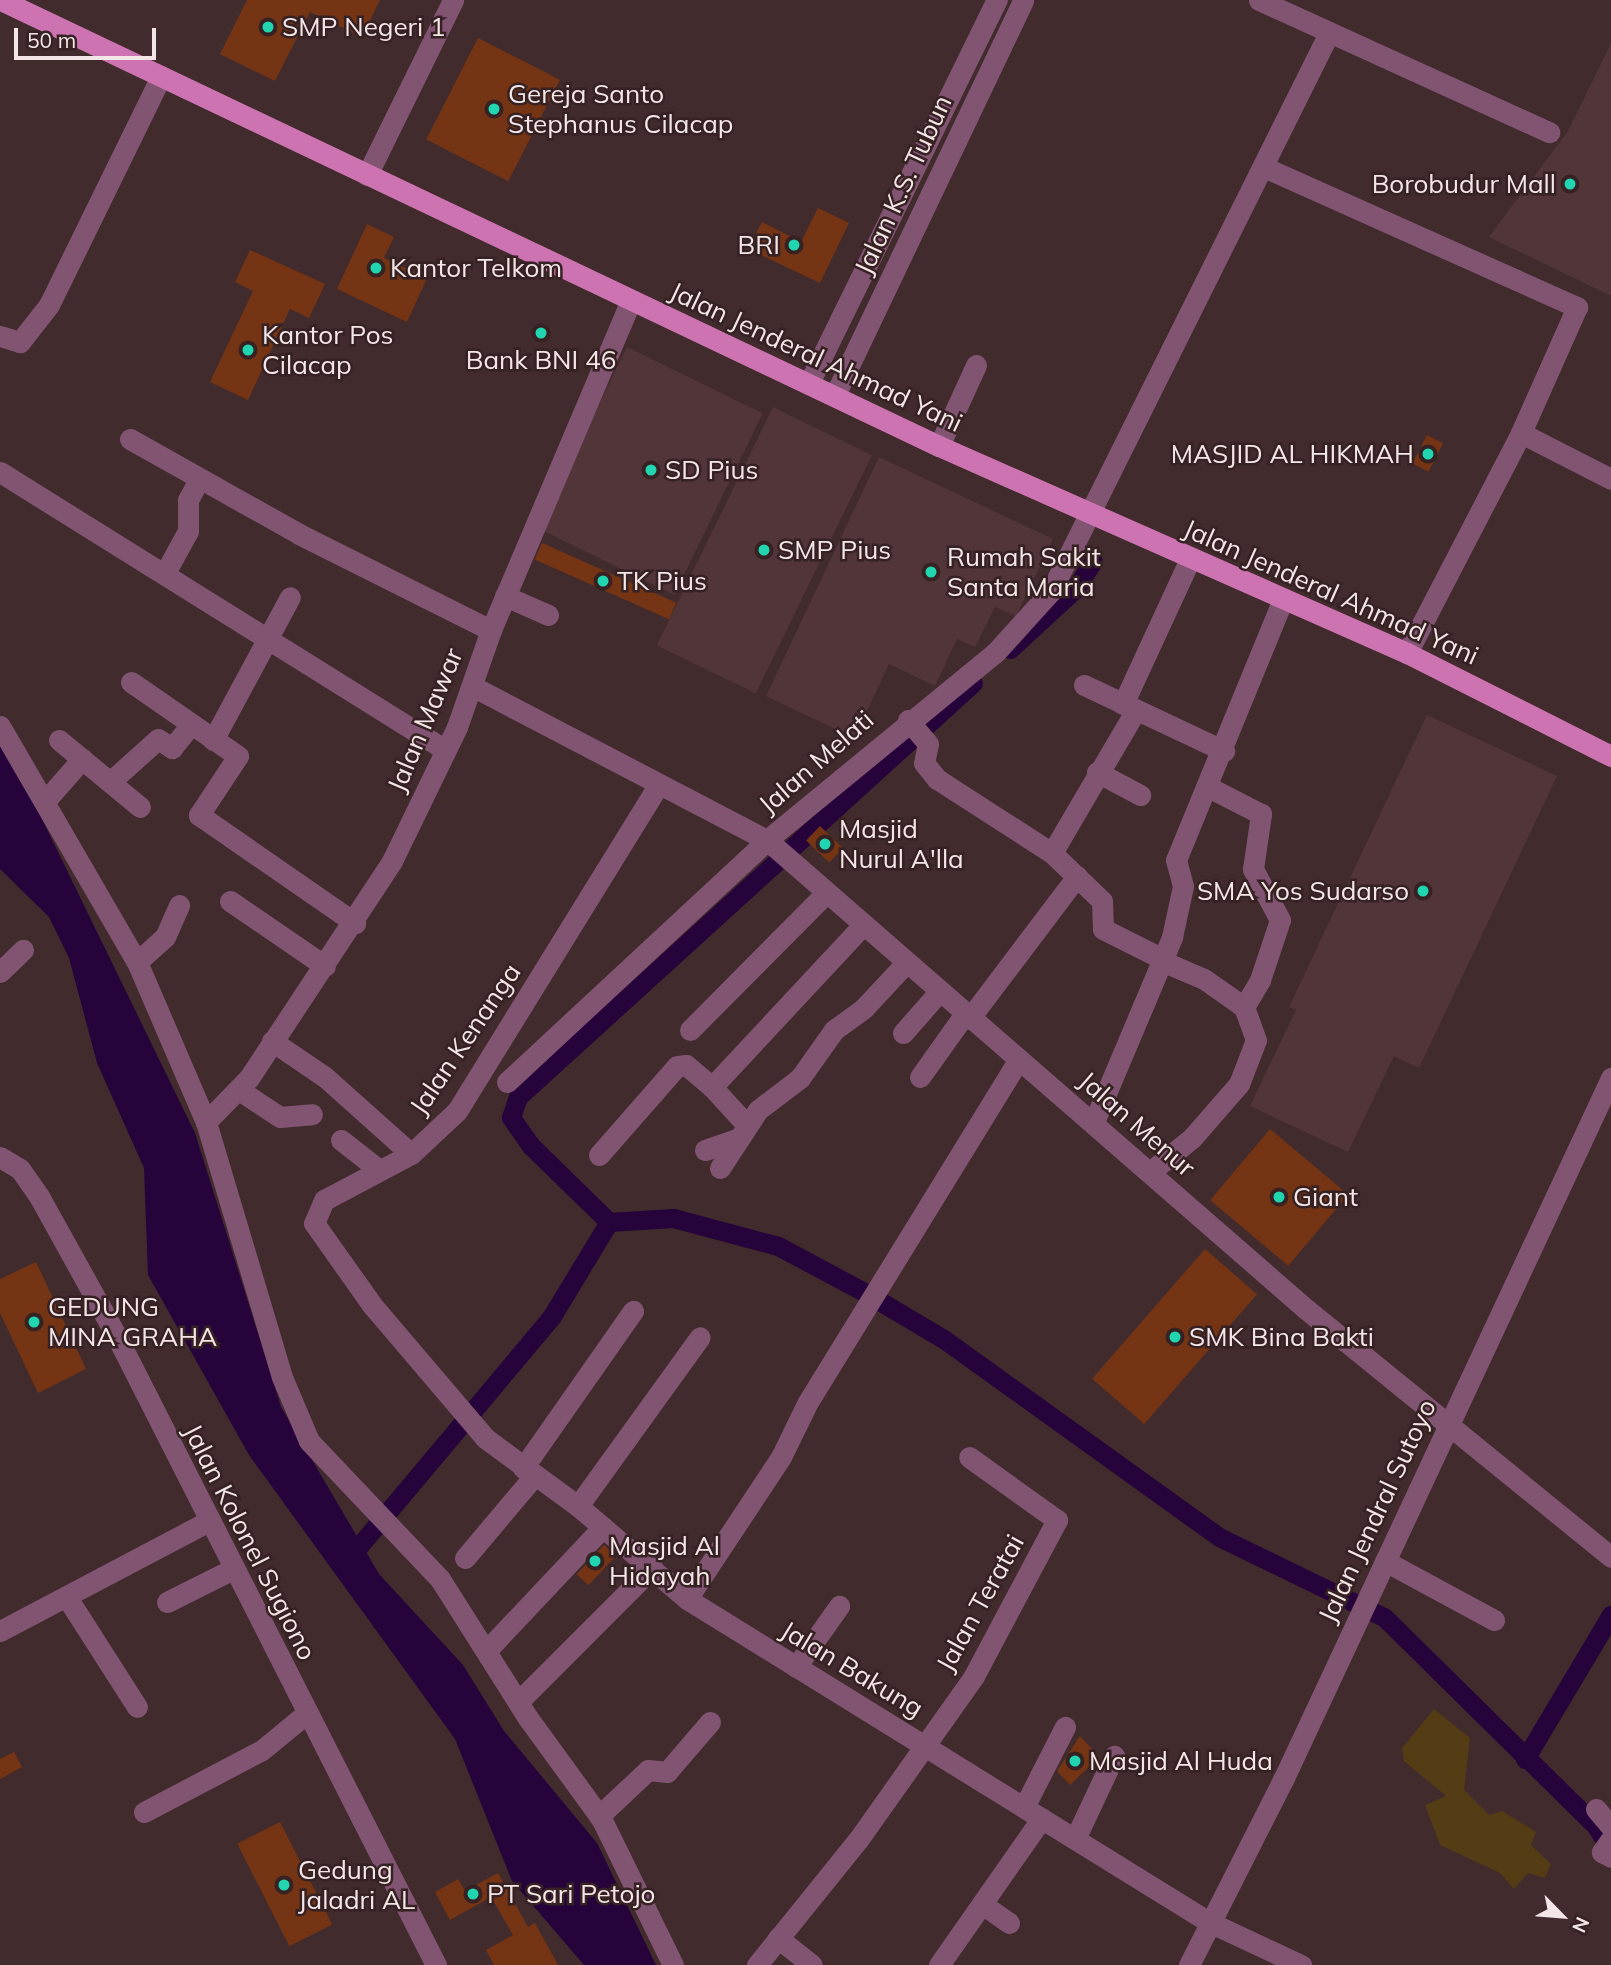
<!DOCTYPE html>
<style>
body{margin:0}
#map{position:relative;width:1611px;height:1965px;overflow:hidden;background:#412b2d;font-family:Mulish,sans-serif}
div>[style]{position:absolute}
[style*='--x']{left:calc(var(--x)*1px);top:calc(var(--y)*1px);width:calc(var(--w)*1px);rotate:calc(var(--a)*1deg)}
.built>*{inset:0;background:#523539;transform-origin:0 0}
.green>*{inset:0;background:#543c15}
.water>*{inset:0;background:#26033b}
.canal>*{height:19px;margin:-9.5px;padding:0 9.5px;transform-origin:9.5px;border-radius:9.5px;background:#26033b}
.building>*{inset:0;background:#753514;transform-origin:0 0}
.minor>*{height:21px;margin:-10.5px;padding:0 10.5px;transform-origin:10.5px;border-radius:10.5px;background:#815472}
.major>*{height:21px;margin:-10.5px;padding:0 10.5px;transform-origin:10.5px;border-radius:10.5px;background:#ce73b1}
.dots>*{width:19px;height:19px;translate:-50% -50%;box-sizing:border-box;border:4px solid #362123;border-radius:50%}
span{translate:-50% -50%;white-space:nowrap;text-align:center;line-height:1.15;-webkit-text-stroke:5px #362123;paint-order:stroke}
.poi-label{font-size:26px;color:#f4e5e6}
.left{translate:0 -50%;text-align:left}
.right{translate:-100% -50%;text-align:right}
.street-label{font-size:26px;color:#f4e5e6}
.north{position:absolute;left:1527px;top:1881px;width:70px;height:70px;-webkit-text-stroke:5px #362123;paint-order:stroke;rotate:115deg;font-size:19px;font-weight:700;line-height:28px;text-align:center;color:#f4e5e6}
.north::after{content:'';display:block;margin:auto;width:24px;height:32px;background:#f4e5e6;clip-path:polygon(50% 0,100% 100%,50% 72%,0 100%)}
.scale{position:absolute;left:14px;top:28px;width:142px;height:32px;box-sizing:border-box;border:4px solid #f4e5e6;border-top:0;padding-left:9px;font-size:21px;line-height:24px;white-space:nowrap;color:#f4e5e6;-webkit-text-stroke:5px #362123;paint-order:stroke}
</style>
<div id="map">
<div class="built">
<div style="clip-path:polygon(1611px 43px,1611px 296px,1489px 237px,1568px 131px)"></div>
<div style="left:627px;top:347px;width:151px;height:202px;rotate:26deg"></div>
<div style="left:773px;top:407px;width:110px;height:265px;rotate:26deg"></div>
<div style="clip-path:polygon(879px 457px,1053px 539px,1016px 616px,995px 607px,975px 647px,957px 639px,935px 686px,889px 664px,854px 738px,766px 696px)"></div>
<div style="clip-path:polygon(1427px 715px,1557px 776px,1419px 1068px,1394px 1056px,1348px 1152px,1250px 1106px,1296px 1010px,1289px 1007px)"></div>
</div>
<div class="green">
<div style="clip-path:polygon(1434px 1709px,1470px 1738px,1464px 1790px,1489px 1815px,1502px 1811px,1536px 1832px,1531px 1845px,1551px 1864px,1545px 1878px,1528px 1873px,1514px 1889px,1500px 1873px,1440px 1845px,1425px 1805px,1446px 1796px,1404px 1761px,1402px 1748px)"></div>
</div>
<div class="water">
<div style="clip-path:polygon(0 733px,195px 1133px,281px 1407px,379px 1574px,463px 1665px,504px 1731px,597px 1843px,656px 1965px,584px 1965px,512px 1881px,455px 1739px,249px 1455px,148px 1275px,144px 1168px,97px 1063px,69px 958px,49px 917px,0 869px)"></div>
</div>
<div class="canal">
<div style="--x:1010;--y:649;--w:88;--a:-42.7"></div>
<div style="--x:1075;--y:589;--w:33;--a:-57"></div>
<div style="--x:609;--y:1222;--w:109;--a:-135.7"></div>
<div style="--x:531;--y:1146;--w:35;--a:-125"></div>
<div style="--x:511;--y:1117;--w:21;--a:-71"></div>
<div style="--x:518;--y:1097;--w:615;--a:-42.3"></div>
<div style="--x:350;--y:1557;--w:314;--a:-50"></div>
<div style="--x:552;--y:1316;--w:110;--a:-58.8"></div>
<div style="--x:609;--y:1222;--w:64;--a:-3.6"></div>
<div style="--x:673;--y:1218;--w:109;--a:14.9"></div>
<div style="--x:778;--y:1246;--w:100;--a:28.1"></div>
<div style="--x:866;--y:1293;--w:92;--a:30.7"></div>
<div style="--x:945;--y:1340;--w:337;--a:35.7"></div>
<div style="--x:1219;--y:1537;--w:183;--a:25.9"></div>
<div style="--x:1384;--y:1617;--w:298;--a:44.6"></div>
<div style="--x:1596;--y:1826;--w:28;--a:58"></div>
<div style="--x:1525;--y:1759;--w:168;--a:-59.2"></div>
</div>
<div class="building">
<div style="clip-path:polygon(247px 0,380px 0,362px 37px,310px 12px,275px 81px,220px 54px)"></div>
<div style="left:478px;top:38px;width:92px;height:114px;rotate:27deg"></div>
<div style="clip-path:polygon(818px 208px,849px 223px,820px 283px,748px 249px,762px 222px,801px 242px)"></div>
<div style="clip-path:polygon(367px 224px,394px 237px,384px 258px,427px 278px,407px 322px,337px 289px)"></div>
<div style="clip-path:polygon(250px 250px,325px 284px,309px 318px,290px 309px,248px 400px,210px 382px,253px 291px,235px 282px)"></div>
<div style="left:1427px;top:435px;width:18px;height:32px;rotate:27deg"></div>
<div style="left:542px;top:543px;width:147px;height:18px;rotate:24deg"></div>
<div style="left:820px;top:826px;width:32px;height:20px;rotate:44deg"></div>
<div style="left:1270px;top:1129px;width:102px;height:93px;rotate:40deg"></div>
<div style="left:1205px;top:1249px;width:69px;height:172px;rotate:41deg"></div>
<div style="clip-path:polygon(36px 1262px,86px 1369px,38px 1393px,0 1313px,0 1279px)"></div>
<div style="left:604px;top:1545px;width:16px;height:40px;rotate:43deg"></div>
<div style="clip-path:polygon(1080px 1736px,1099px 1757px,1070px 1785px,1057px 1771px)"></div>
<div style="clip-path:polygon(14px 1752px,22px 1767px,0 1779px,0 1759px)"></div>
<div style="left:280px;top:1822px;width:115px;height:48px;rotate:63deg"></div>
<div style="clip-path:polygon(498px 1873px,528px 1927px,535px 1923px,558px 1965px,494px 1965px,486px 1950px,513px 1935px,491px 1897px,450px 1920px,435px 1892px,458px 1879px,465px 1891px)"></div>
</div>
<div class="minor">
<div style="--x:1259;--y:0;--w:319;--a:24.5"></div>
<div style="--x:1266;--y:168;--w:341;--a:24.1"></div>
<div style="--x:1577;--y:307;--w:138;--a:114"></div>
<div style="--x:1521;--y:433;--w:248;--a:117.4"></div>
<div style="--x:367;--y:175;--w:195;--a:-63.8"></div>
<div style="--x:0;--y:336;--w:21;--a:17"></div>
<div style="--x:20;--y:342;--w:47;--a:-51.9"></div>
<div style="--x:49;--y:305;--w:255;--a:-63.9"></div>
<div style="--x:809;--y:383;--w:427;--a:-63.9"></div>
<div style="--x:835;--y:395;--w:437;--a:-64.5"></div>
<div style="--x:1521;--y:433;--w:101;--a:27.1"></div>
<div style="--x:130;--y:439;--w:194;--a:29.3"></div>
<div style="--x:299;--y:534;--w:215;--a:26.6"></div>
<div style="--x:939;--y:446;--w:89;--a:-65.4"></div>
<div style="--x:0;--y:472;--w:523;--a:31.96"></div>
<div style="--x:165;--y:573;--w:48;--a:-61.3"></div>
<div style="--x:188;--y:531;--w:31;--a:-90"></div>
<div style="--x:188;--y:500;--w:24;--a:-62"></div>
<div style="--x:505;--y:596;--w:47;--a:23.8"></div>
<div style="--x:131;--y:682;--w:130;--a:34.7"></div>
<div style="--x:238;--y:756;--w:71;--a:123.5"></div>
<div style="--x:199;--y:815;--w:190;--a:34.7"></div>
<div style="--x:1084;--y:685;--w:155;--a:25.2"></div>
<div style="--x:472;--y:686;--w:333;--a:27.6"></div>
<div style="--x:767;--y:840;--w:295;--a:-39.4"></div>
<div style="--x:995;--y:653;--w:84;--a:-47.9"></div>
<div style="--x:1051;--y:591;--w:621;--a:-63.52"></div>
<div style="--x:1123;--y:704;--w:160;--a:-65.2"></div>
<div style="--x:908;--y:720;--w:31;--a:50"></div>
<div style="--x:928;--y:744;--w:19;--a:102"></div>
<div style="--x:924;--y:763;--w:21;--a:51"></div>
<div style="--x:937;--y:779;--w:137;--a:32.8"></div>
<div style="--x:1052;--y:853;--w:69;--a:43.8"></div>
<div style="--x:1102;--y:901;--w:28;--a:88"></div>
<div style="--x:1103;--y:929;--w:67;--a:26.6"></div>
<div style="--x:0;--y:726;--w:273;--a:59.9"></div>
<div style="--x:137;--y:962;--w:174;--a:66.7"></div>
<div style="--x:206;--y:1122;--w:266;--a:73.4"></div>
<div style="--x:282;--y:1377;--w:69;--a:67.1"></div>
<div style="--x:309;--y:1441;--w:190;--a:46.5"></div>
<div style="--x:440;--y:1579;--w:165;--a:57.7"></div>
<div style="--x:528;--y:1718;--w:126;--a:54"></div>
<div style="--x:602;--y:1820;--w:161;--a:63.9"></div>
<div style="--x:59;--y:740;--w:105;--a:39.6"></div>
<div style="--x:213;--y:740;--w:162;--a:-61.7"></div>
<div style="--x:1097;--y:772;--w:49;--a:28.1"></div>
<div style="--x:110;--y:782;--w:64;--a:-41.9"></div>
<div style="--x:158;--y:739;--w:17;--a:33"></div>
<div style="--x:172;--y:748;--w:28;--a:-51"></div>
<div style="--x:659;--y:784;--w:384;--a:121.7"></div>
<div style="--x:457;--y:1111;--w:63;--a:136.9"></div>
<div style="--x:411;--y:1154;--w:98;--a:152.1"></div>
<div style="--x:324;--y:1200;--w:25;--a:113"></div>
<div style="--x:314;--y:1223;--w:100;--a:54.7"></div>
<div style="--x:372;--y:1305;--w:175;--a:49.6"></div>
<div style="--x:485;--y:1438;--w:115;--a:36.2"></div>
<div style="--x:578;--y:1506;--w:143;--a:40.5"></div>
<div style="--x:687;--y:1599;--w:614;--a:31.75"></div>
<div style="--x:1209;--y:1922;--w:102;--a:25.1"></div>
<div style="--x:46;--y:800;--w:55;--a:-48.7"></div>
<div style="--x:1052;--y:853;--w:166;--a:-59.6"></div>
<div style="--x:230;--y:901;--w:115;--a:34.4"></div>
<div style="--x:1162;--y:961;--w:46;--a:23.2"></div>
<div style="--x:1204;--y:979;--w:49;--a:35"></div>
<div style="--x:1244;--y:1007;--w:31;--a:-59"></div>
<div style="--x:1260;--y:980;--w:63;--a:-71.6"></div>
<div style="--x:1280;--y:920;--w:58;--a:-117.9"></div>
<div style="--x:1253;--y:869;--w:56;--a:-81.7"></div>
<div style="--x:1261;--y:814;--w:59;--a:-153"></div>
<div style="--x:137;--y:962;--w:38;--a:-42"></div>
<div style="--x:165;--y:937;--w:35;--a:-66"></div>
<div style="--x:0;--y:972;--w:32;--a:-44"></div>
<div style="--x:969;--y:1019;--w:179;--a:-52.9"></div>
<div style="--x:690;--y:1030;--w:192;--a:-45.2"></div>
<div style="--x:903;--y:1033;--w:53;--a:-48.8"></div>
<div style="--x:272;--y:1041;--w:64;--a:34.2"></div>
<div style="--x:325;--y:1077;--w:115;--a:41.8"></div>
<div style="--x:920;--y:1077;--w:76;--a:-54.6"></div>
<div style="--x:507;--y:1082;--w:355;--a:-42.9"></div>
<div style="--x:767;--y:840;--w:714;--a:41.03"></div>
<div style="--x:1306;--y:1309;--w:393;--a:39.1"></div>
<div style="--x:712;--y:1087;--w:52;--a:47.4"></div>
<div style="--x:239;--y:1090;--w:49;--a:33.4"></div>
<div style="--x:280;--y:1117;--w:32;--a:-5"></div>
<div style="--x:206;--y:1122;--w:62;--a:-45.7"></div>
<div style="--x:249;--y:1078;--w:260;--a:-56.6"></div>
<div style="--x:392;--y:861;--w:149;--a:-64.1"></div>
<div style="--x:457;--y:727;--w:103;--a:-70.7"></div>
<div style="--x:491;--y:630;--w:356;--a:-67"></div>
<div style="--x:1094;--y:1122;--w:201;--a:-67.1"></div>
<div style="--x:1172;--y:937;--w:52;--a:-77.8"></div>
<div style="--x:1183;--y:886;--w:27;--a:-105"></div>
<div style="--x:1176;--y:860;--w:279;--a:-67.7"></div>
<div style="--x:341;--y:1140;--w:47;--a:38.1"></div>
<div style="--x:705;--y:1150;--w:36;--a:-19"></div>
<div style="--x:599;--y:1155;--w:118;--a:-48.8"></div>
<div style="--x:677;--y:1066;--w:9;--a:-6"></div>
<div style="--x:686;--y:1065;--w:34;--a:40"></div>
<div style="--x:712;--y:1087;--w:220;--a:-47"></div>
<div style="--x:0;--y:1157;--w:23;--a:31"></div>
<div style="--x:20;--y:1169;--w:35;--a:55"></div>
<div style="--x:40;--y:1198;--w:161;--a:61"></div>
<div style="--x:118;--y:1339;--w:702;--a:63.07"></div>
<div style="--x:720;--y:1168;--w:69;--a:-56.8"></div>
<div style="--x:758;--y:1110;--w:53;--a:-37.3"></div>
<div style="--x:800;--y:1078;--w:59;--a:-54.7"></div>
<div style="--x:834;--y:1030;--w:37;--a:-36"></div>
<div style="--x:864;--y:1008;--w:62;--a:-47"></div>
<div style="--x:1150;--y:1172;--w:54;--a:-39"></div>
<div style="--x:1192;--y:1138;--w:72;--a:-49"></div>
<div style="--x:1239;--y:1084;--w:47;--a:-68.9"></div>
<div style="--x:1256;--y:1040;--w:35;--a:-110"></div>
<div style="--x:523;--y:1468;--w:192;--a:-55"></div>
<div style="--x:578;--y:1506;--w:208;--a:-54.2"></div>
<div style="--x:465;--y:1558;--w:107;--a:-49.9"></div>
<div style="--x:1385;--y:1561;--w:124;--a:28.4"></div>
<div style="--x:68;--y:1599;--w:128;--a:57.4"></div>
<div style="--x:687;--y:1599;--w:170;--a:-56.5"></div>
<div style="--x:781;--y:1457;--w:61;--a:-63.9"></div>
<div style="--x:808;--y:1402;--w:401;--a:-58.4"></div>
<div style="--x:167;--y:1602;--w:72;--a:-26.6"></div>
<div style="--x:0;--y:1631;--w:234;--a:-27.8"></div>
<div style="--x:487;--y:1650;--w:169;--a:-46.7"></div>
<div style="--x:796;--y:1667;--w:75;--a:-54.8"></div>
<div style="--x:518;--y:1702;--w:190;--a:-45"></div>
<div style="--x:1024;--y:1807;--w:90;--a:-62.9"></div>
<div style="--x:1596;--y:1809;--w:23;--a:50"></div>
<div style="--x:144;--y:1812;--w:133;--a:-27.7"></div>
<div style="--x:262;--y:1750;--w:58;--a:-39.4"></div>
<div style="--x:599;--y:1816;--w:67;--a:-43.2"></div>
<div style="--x:648;--y:1770;--w:19;--a:6"></div>
<div style="--x:667;--y:1772;--w:66;--a:-49.3"></div>
<div style="--x:1075;--y:1839;--w:92;--a:-64.8"></div>
<div style="--x:1611;--y:1839;--w:16;--a:125"></div>
<div style="--x:1602;--y:1852;--w:10;--a:29"></div>
<div style="--x:982;--y:1904;--w:33;--a:35"></div>
<div style="--x:778;--y:1938;--w:43;--a:38.5"></div>
<div style="--x:757;--y:1965;--w:161;--a:-51.1"></div>
<div style="--x:858;--y:1840;--w:201;--a:-54.7"></div>
<div style="--x:974;--y:1676;--w:177;--a:-62"></div>
<div style="--x:1057;--y:1520;--w:108;--a:-144.4"></div>
<div style="--x:939;--y:1965;--w:179;--a:-55"></div>
<div style="--x:1189;--y:1965;--w:208;--a:-63.1"></div>
<div style="--x:1283;--y:1780;--w:775;--a:-64.96"></div>
</div>
<div class="major">
<div style="--x:1;--y:0;--w:1039;--a:25.43"></div>
<div style="--x:939;--y:446;--w:512;--a:23.86"></div>
<div style="--x:1407;--y:653;--w:229;--a:26.8"></div>
</div>
<div class="dots">
<div style="left:268px;top:27px;background:#20d5b0"></div>
<div style="left:494px;top:109px;background:#20d5b0"></div>
<div style="left:1570px;top:184px;background:#20d5b0"></div>
<div style="left:794px;top:245px;background:#20d5b0"></div>
<div style="left:376px;top:268px;background:#20d5b0"></div>
<div style="left:541px;top:333px;background:#20d5b0"></div>
<div style="left:248px;top:350px;background:#20d5b0"></div>
<div style="left:1428px;top:454px;background:#20d5b0"></div>
<div style="left:651px;top:470px;background:#20d5b0"></div>
<div style="left:764px;top:550px;background:#20d5b0"></div>
<div style="left:931px;top:572px;background:#20d5b0"></div>
<div style="left:603px;top:581px;background:#20d5b0"></div>
<div style="left:825px;top:844px;background:#20d5b0"></div>
<div style="left:1423px;top:891px;background:#20d5b0"></div>
<div style="left:1279px;top:1197px;background:#20d5b0"></div>
<div style="left:34px;top:1322px;background:#20d5b0"></div>
<div style="left:1175px;top:1337px;background:#20d5b0"></div>
<div style="left:595px;top:1561px;background:#20d5b0"></div>
<div style="left:1075px;top:1761px;background:#20d5b0"></div>
<div style="left:284px;top:1885px;background:#20d5b0"></div>
<div style="left:473px;top:1894px;background:#20d5b0"></div>
</div>
<div class="poi-label">
<span class="left" style="left:282px;top:27px">SMP Negeri 1</span>
<span class="left" style="left:508px;top:109px">Gereja Santo<br>Stephanus Cilacap</span>
<span class="right" style="left:1556px;top:184px">Borobudur Mall</span>
<span class="right" style="left:780px;top:245px">BRI</span>
<span class="left" style="left:390px;top:268px">Kantor Telkom</span>
<span class="left" style="left:262px;top:350px">Kantor Pos<br>Cilacap</span>
<span style="left:541px;top:360px">Bank BNI 46</span>
<span class="right" style="left:1414px;top:454px">MASJID AL HIKMAH</span>
<span class="left" style="left:665px;top:470px">SD Pius</span>
<span class="left" style="left:778px;top:550px">SMP Pius</span>
<span class="left" style="left:947px;top:572px">Rumah Sakit<br>Santa Maria</span>
<span class="left" style="left:617px;top:581px">TK Pius</span>
<span class="left" style="left:839px;top:844px">Masjid<br>Nurul A'lla</span>
<span class="right" style="left:1409px;top:891px">SMA Yos Sudarso</span>
<span class="left" style="left:1293px;top:1197px">Giant</span>
<span class="left" style="left:48px;top:1322px">GEDUNG<br>MINA GRAHA</span>
<span class="left" style="left:1189px;top:1337px">SMK Bina Bakti</span>
<span class="left" style="left:609px;top:1561px">Masjid Al<br>Hidayah</span>
<span class="left" style="left:1089px;top:1761px">Masjid Al Huda</span>
<span class="left" style="left:298px;top:1885px">Gedung<br>Jaladri AL</span>
<span class="left" style="left:487px;top:1894px">PT Sari Petojo</span>
</div>
<div class="street-label">
<span style="left:903px;top:185px;rotate:-65deg">Jalan K.S. Tubun</span>
<span style="left:816px;top:357px;rotate:25deg">Jalan Jenderal Ahmad Yani</span>
<span style="left:1331px;top:592px;rotate:24deg">Jalan Jenderal Ahmad Yani</span>
<span style="left:425px;top:720px;rotate:-67deg">Jalan Mawar</span>
<span style="left:816px;top:762px;rotate:-41deg">Jalan Melati</span>
<span style="left:465px;top:1039px;rotate:-56deg">Jalan Kenanga</span>
<span style="left:1137px;top:1124px;rotate:41deg">Jalan Menur</span>
<span style="left:1377px;top:1511px;rotate:-65deg">Jalan Jendral Sutoyo</span>
<span style="left:250px;top:1542px;rotate:63deg">Jalan Kolonel Sugiono</span>
<span style="left:980px;top:1603px;rotate:-61deg">Jalan Teratai</span>
<span style="left:852px;top:1669px;rotate:31deg">Jalan Bakung</span>
</div>
<div class="north">N</div>
<div class="scale">50 m</div>
</div>
